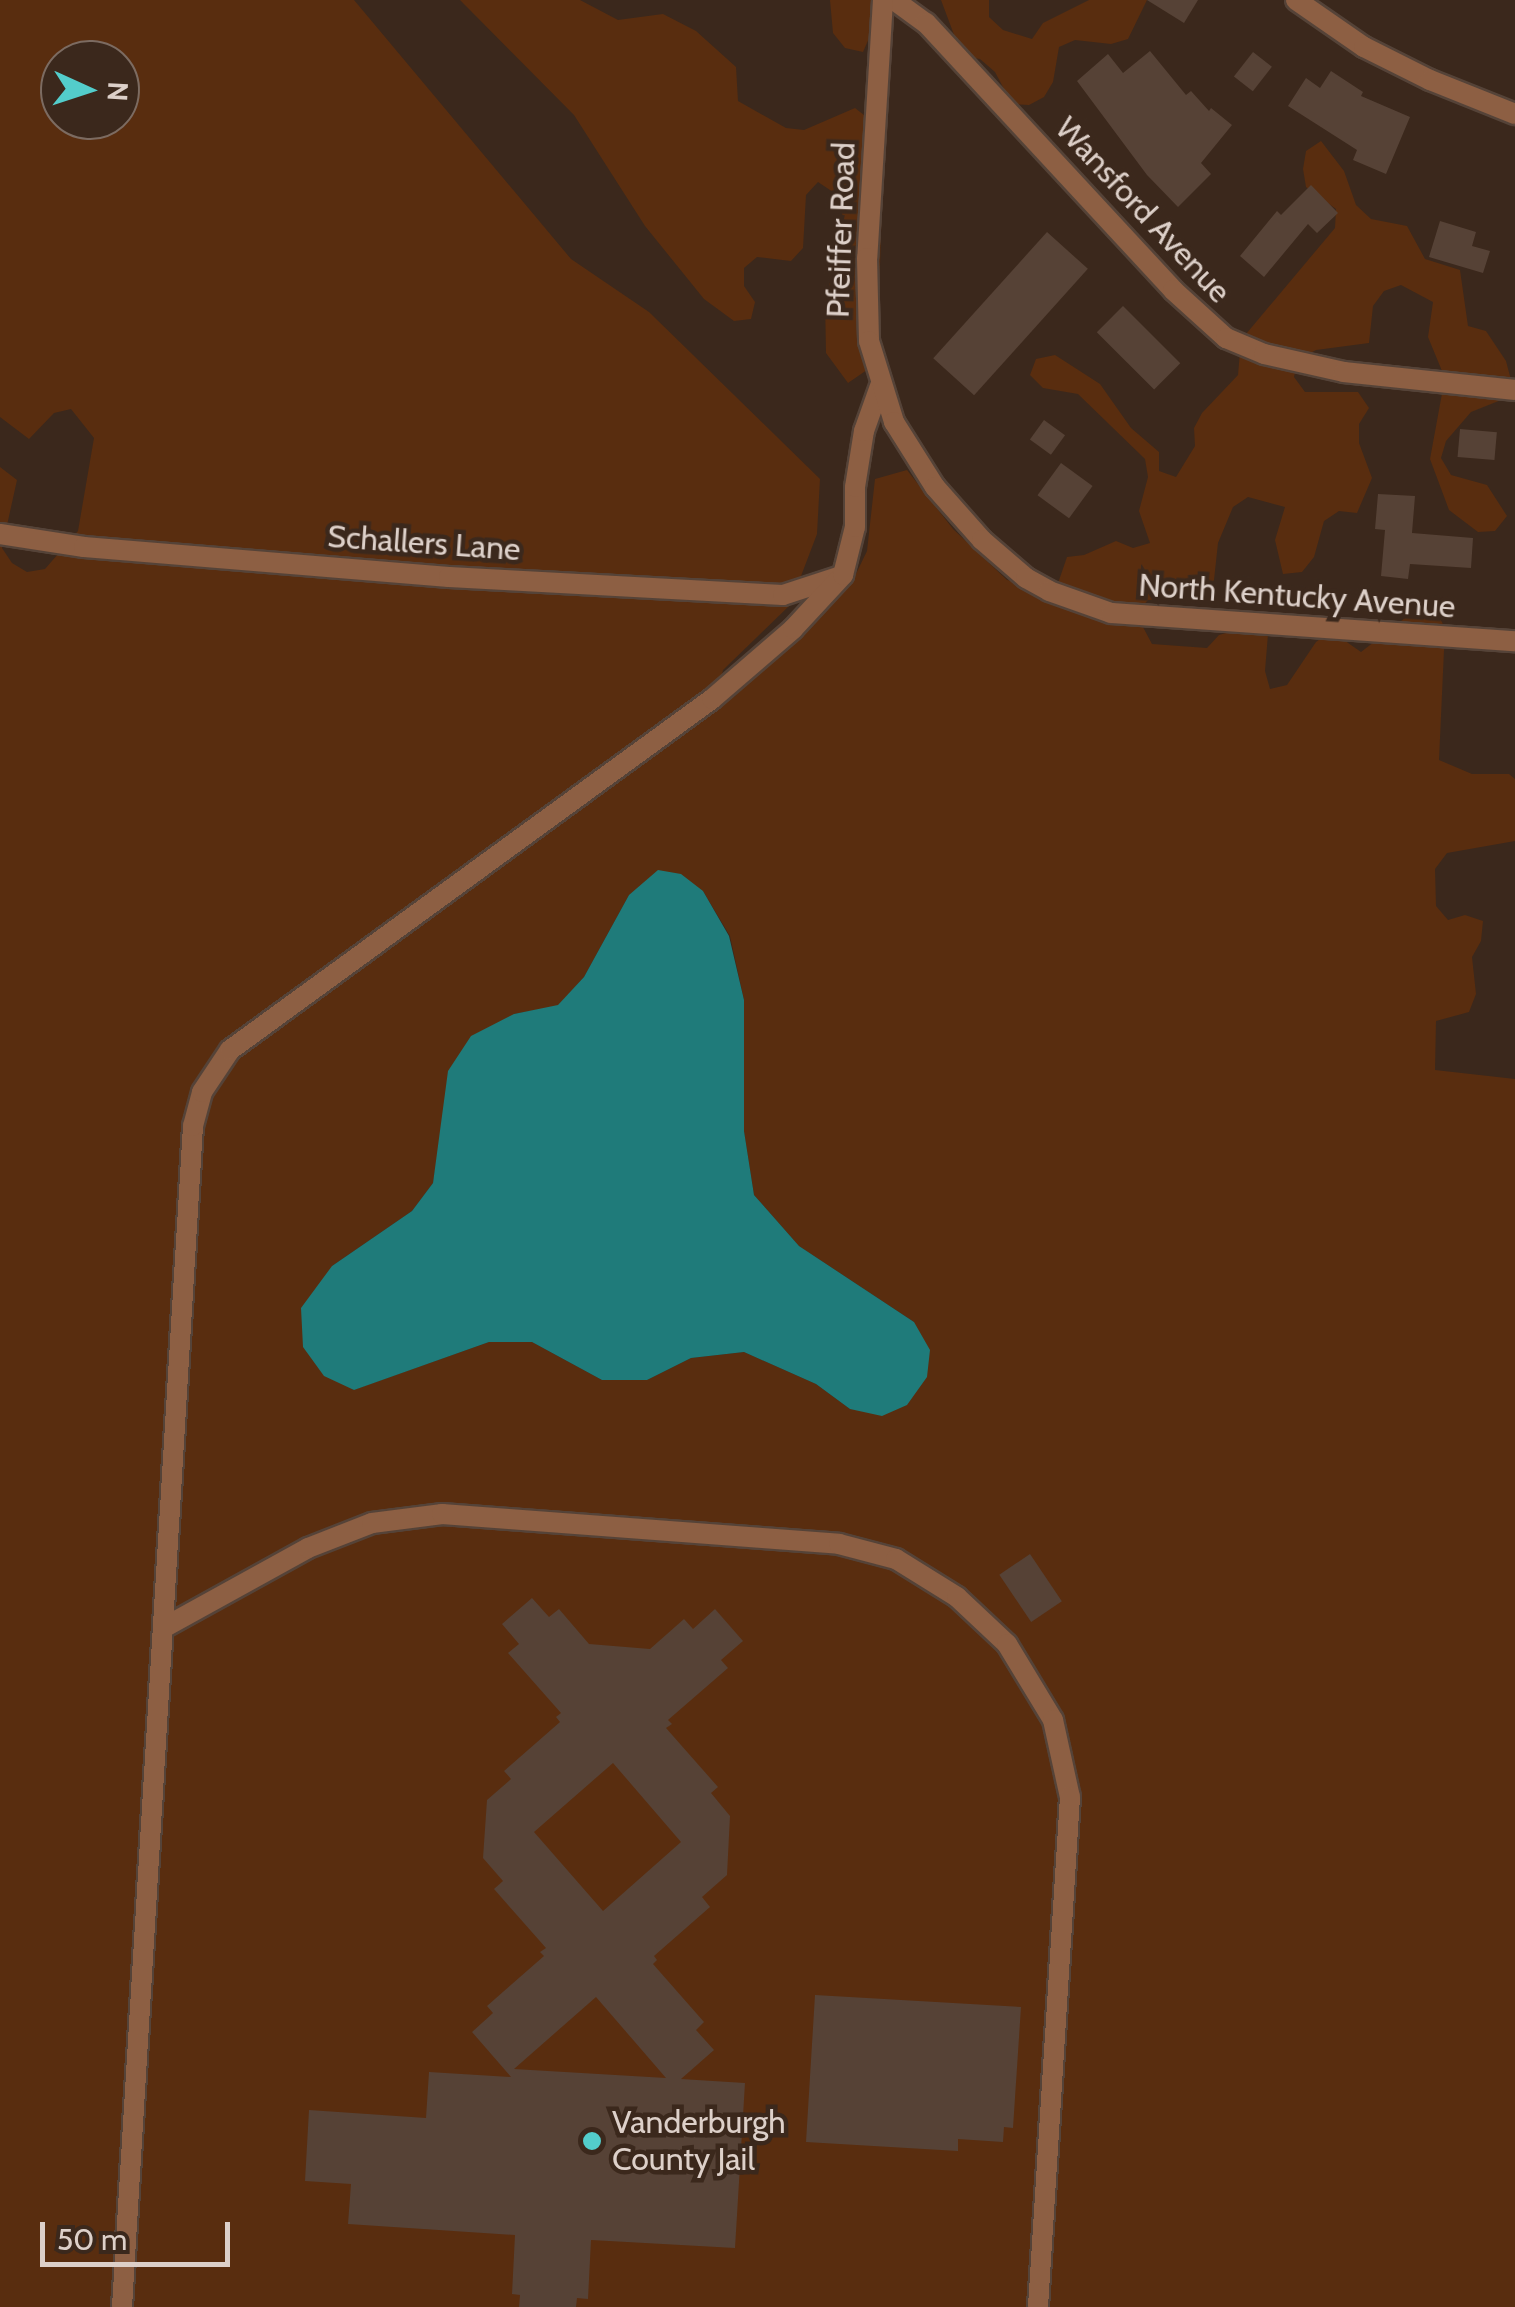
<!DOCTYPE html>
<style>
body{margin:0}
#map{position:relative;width:1515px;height:2307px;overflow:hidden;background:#3b281c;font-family:Cabin,sans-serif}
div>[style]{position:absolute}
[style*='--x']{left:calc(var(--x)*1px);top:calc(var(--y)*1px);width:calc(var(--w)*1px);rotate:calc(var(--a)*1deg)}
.green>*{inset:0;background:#592d0f}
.water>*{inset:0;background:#1f7b7a}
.building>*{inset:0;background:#564236;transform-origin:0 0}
.roads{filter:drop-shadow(2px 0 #554338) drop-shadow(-2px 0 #554338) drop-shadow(0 2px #554338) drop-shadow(0 -2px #554338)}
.minor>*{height:20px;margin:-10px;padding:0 10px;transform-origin:10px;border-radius:10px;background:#8d5f43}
.tertiary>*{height:20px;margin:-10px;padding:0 10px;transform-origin:10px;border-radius:10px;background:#8d5f43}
.dots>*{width:28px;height:28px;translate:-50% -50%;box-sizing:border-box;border:5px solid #3b281c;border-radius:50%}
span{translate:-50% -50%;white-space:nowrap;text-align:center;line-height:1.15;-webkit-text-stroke:9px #3b281c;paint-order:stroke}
.street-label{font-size:32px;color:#ddd0c9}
.poi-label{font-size:32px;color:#ddd0c9}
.left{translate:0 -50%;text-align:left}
.north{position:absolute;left:40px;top:40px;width:100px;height:100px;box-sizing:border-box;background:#3b281c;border:2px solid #7c6b61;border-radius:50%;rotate:93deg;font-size:28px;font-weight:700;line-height:40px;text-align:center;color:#ddd0c9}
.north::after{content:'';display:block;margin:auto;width:35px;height:45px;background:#53cdcb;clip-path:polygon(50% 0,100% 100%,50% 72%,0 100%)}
.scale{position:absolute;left:40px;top:2222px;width:190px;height:45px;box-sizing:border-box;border:5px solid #ddd0c9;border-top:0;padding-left:12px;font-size:30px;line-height:35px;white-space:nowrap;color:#ddd0c9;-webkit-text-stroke:8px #3b281c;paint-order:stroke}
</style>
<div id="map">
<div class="green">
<div style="clip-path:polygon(evenodd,0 0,354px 0,571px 259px,649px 312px,820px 479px,817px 534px,790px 605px,723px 670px,719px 687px,734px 697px,854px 578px,867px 551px,875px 479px,907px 470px,953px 529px,1007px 580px,1056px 589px,1067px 557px,1084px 555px,1116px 541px,1133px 548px,1150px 543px,1139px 511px,1148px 477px,1145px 459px,1078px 394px,1043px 388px,1030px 375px,1036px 359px,1055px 355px,1100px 384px,1131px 428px,1159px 452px,1159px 471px,1176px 477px,1195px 446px,1194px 428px,1202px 413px,1238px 375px,1241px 340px,1335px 228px,1336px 209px,1306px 187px,1303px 169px,1306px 151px,1321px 141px,1344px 171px,1356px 205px,1371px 219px,1407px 226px,1425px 259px,1460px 270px,1468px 326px,1486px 331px,1506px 361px,1511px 380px,1506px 398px,1471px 412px,1446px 441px,1441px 458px,1451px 475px,1487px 485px,1507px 516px,1495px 531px,1478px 532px,1449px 510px,1430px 459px,1443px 388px,1442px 371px,1428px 337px,1433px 302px,1401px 285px,1384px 291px,1373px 306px,1369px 343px,1316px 350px,1298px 359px,1294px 377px,1305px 392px,1358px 392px,1369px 408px,1359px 424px,1359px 443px,1372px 478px,1357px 513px,1339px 511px,1324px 521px,1314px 557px,1302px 572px,1283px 574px,1275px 540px,1285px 507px,1248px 497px,1233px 507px,1218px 543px,1214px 580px,1202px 596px,1148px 600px,1136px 614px,1152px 644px,1207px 648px,1219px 635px,1253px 625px,1268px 634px,1265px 671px,1270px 689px,1287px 685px,1316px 642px,1331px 631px,1361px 652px,1418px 608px,1436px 611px,1445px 628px,1439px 760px,1472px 774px,1509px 774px,1515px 779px,1515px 841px,1447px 853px,1435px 869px,1436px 906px,1448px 920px,1465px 915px,1483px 921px,1481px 941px,1472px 957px,1476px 994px,1469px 1012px,1436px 1021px,1435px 1070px,1515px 1079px,1515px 2307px,0 2307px,0 467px,17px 480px,2px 548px,12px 563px,27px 572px,45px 569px,78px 531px,94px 438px,71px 409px,54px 413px,29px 439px,0 417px,0 0,60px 60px,120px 60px,120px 120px,60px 120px,60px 60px,0 0,703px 891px,730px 936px,744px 1000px,744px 1131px,754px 1195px,799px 1246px,914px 1322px,850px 1409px,816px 1384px,744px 1352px,691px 1358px,647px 1380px,602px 1380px,532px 1342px,489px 1342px,353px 1390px,332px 1266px,412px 1211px,433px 1183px,439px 1145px,514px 1014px,558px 1006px,584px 977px,629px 895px,703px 891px)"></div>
<div style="clip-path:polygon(460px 0,580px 0,618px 20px,663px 14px,696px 31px,736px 67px,738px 101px,786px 128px,804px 130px,855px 108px,869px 119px,878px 134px,883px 169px,877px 363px,848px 383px,826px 353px,825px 299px,847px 226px,833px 192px,818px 182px,806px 195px,803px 248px,791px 261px,757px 257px,744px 268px,744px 286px,755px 302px,751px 319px,734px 321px,704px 299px,645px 226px,574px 115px)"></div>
<div style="clip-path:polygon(830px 0,872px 0,870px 36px,863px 52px,845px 48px,833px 33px)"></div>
<div style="clip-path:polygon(941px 0,989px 0,989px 17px,1003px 30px,1032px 39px,1043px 23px,1089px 0,1147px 0,1128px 39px,1111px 44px,1075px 40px,1059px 47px,1053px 82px,1044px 97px,1029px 105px,1012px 104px,995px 72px,980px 59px,962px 56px)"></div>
</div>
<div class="water">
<div style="clip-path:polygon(658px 870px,681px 874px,703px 891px,729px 936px,744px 1000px,744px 1131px,754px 1195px,799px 1246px,914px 1322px,930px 1350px,927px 1377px,907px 1405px,882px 1416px,850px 1409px,816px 1384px,744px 1352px,691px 1358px,647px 1380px,602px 1380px,532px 1342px,489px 1342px,354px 1390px,324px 1376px,303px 1347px,301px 1308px,332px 1266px,412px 1211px,433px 1183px,448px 1071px,471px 1036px,514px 1014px,558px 1005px,584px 977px,629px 895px)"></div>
</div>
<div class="building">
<div style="clip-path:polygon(1147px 0,1198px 0,1184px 23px)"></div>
<div style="clip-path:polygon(1150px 51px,1186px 95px,1191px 91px,1209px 111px,1211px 108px,1232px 125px,1201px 163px,1211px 174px,1178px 207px,1147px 175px,1077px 81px,1108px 54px,1123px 73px)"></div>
<div style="left:1253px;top:52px;width:24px;height:31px;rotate:38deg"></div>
<div style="clip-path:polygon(1331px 71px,1363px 92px,1361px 96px,1410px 117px,1386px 174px,1353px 160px,1357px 150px,1288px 106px,1306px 78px,1320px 88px)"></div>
<div style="clip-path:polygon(1311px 185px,1338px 213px,1317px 233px,1308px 224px,1264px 277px,1240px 256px,1277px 211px,1281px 215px)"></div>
<div style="clip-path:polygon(1440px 221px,1476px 232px,1472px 246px,1490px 251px,1483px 273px,1429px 257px)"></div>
<div style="left:1047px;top:232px;width:55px;height:170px;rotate:42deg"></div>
<div style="left:1123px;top:306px;width:81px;height:37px;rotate:45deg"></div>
<div style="left:1044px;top:420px;width:26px;height:24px;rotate:36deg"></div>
<div style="left:1460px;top:429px;width:37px;height:28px;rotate:5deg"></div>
<div style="left:1061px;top:463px;width:39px;height:40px;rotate:36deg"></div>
<div style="clip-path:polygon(1378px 494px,1415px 496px,1412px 533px,1473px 538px,1471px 568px,1410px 564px,1408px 579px,1381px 576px,1385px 530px,1375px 529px)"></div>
<div style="left:1030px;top:1554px;width:57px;height:37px;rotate:56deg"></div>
<div style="clip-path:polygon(evenodd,532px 1598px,549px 1617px,559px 1609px,589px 1644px,650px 1649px,684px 1619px,693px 1629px,715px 1609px,743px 1641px,721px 1660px,728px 1668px,668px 1720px,672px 1724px,666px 1728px,718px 1787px,711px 1793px,730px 1816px,727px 1875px,702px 1897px,710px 1907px,654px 1956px,657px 1960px,653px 1964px,704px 2022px,696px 2030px,714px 2050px,681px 2079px,745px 2083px,735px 2248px,591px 2240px,588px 2299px,577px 2298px,576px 2307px,519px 2307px,520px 2295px,512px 2294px,515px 2235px,348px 2224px,351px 2184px,305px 2181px,309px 2110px,426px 2118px,429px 2072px,511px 2077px,472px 2032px,493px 2013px,487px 2006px,544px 1956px,540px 1952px,546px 1948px,494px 1889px,503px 1881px,483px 1858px,487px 1800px,511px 1779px,504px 1771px,560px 1722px,556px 1717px,561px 1713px,508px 1653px,519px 1644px,502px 1624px,532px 1598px,613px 1763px,681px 1842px,603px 1911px,534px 1832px,613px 1763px,532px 1598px,596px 1997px,666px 2078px,514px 2069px,596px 1997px)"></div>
<div style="clip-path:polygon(815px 1995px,1021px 2007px,1013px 2128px,1004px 2127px,1003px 2142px,958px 2139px,958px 2151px,806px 2142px)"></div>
</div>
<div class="roads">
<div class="minor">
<div style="--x:894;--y:0;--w:39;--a:36"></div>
<div style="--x:926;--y:23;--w:364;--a:47.2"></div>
<div style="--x:1173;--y:290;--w:72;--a:42.2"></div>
<div style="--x:1226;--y:338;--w:41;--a:22.8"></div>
<div style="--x:1264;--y:354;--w:82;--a:12.7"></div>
<div style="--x:1344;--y:372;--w:172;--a:6"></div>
<div style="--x:1296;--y:0;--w:83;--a:34.7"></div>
<div style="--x:1364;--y:47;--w:74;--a:26.6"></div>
<div style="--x:1430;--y:80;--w:92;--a:21.8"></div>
<div style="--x:0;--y:534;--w:85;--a:8.8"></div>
<div style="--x:84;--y:547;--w:366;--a:4.7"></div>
<div style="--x:449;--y:577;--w:334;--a:3.1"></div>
<div style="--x:783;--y:595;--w:61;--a:-18.1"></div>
<div style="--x:165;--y:1627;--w:163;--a:-28.9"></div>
<div style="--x:308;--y:1548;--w:69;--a:-21.3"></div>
<div style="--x:372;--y:1523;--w:71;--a:-7.3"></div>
<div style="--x:442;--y:1514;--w:398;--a:4.3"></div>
<div style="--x:839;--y:1544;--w:59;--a:14.7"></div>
<div style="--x:896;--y:1559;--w:72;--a:31.9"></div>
<div style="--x:957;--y:1597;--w:69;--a:43.2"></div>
<div style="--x:1007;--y:1644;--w:89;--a:58.8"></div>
<div style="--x:1053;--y:1720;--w:79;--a:77.6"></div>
<div style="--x:1070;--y:1797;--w:511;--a:93.59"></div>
<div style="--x:122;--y:2307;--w:1183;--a:-86.56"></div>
<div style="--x:193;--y:1126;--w:35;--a:-75"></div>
<div style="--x:202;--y:1092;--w:50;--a:-56.3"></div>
<div style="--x:230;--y:1050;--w:596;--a:-36.06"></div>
<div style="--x:712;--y:699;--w:107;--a:-40.8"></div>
<div style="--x:793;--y:629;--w:74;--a:-47.2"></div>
<div style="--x:843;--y:575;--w:49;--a:-76"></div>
<div style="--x:855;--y:527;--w:40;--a:-90"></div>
<div style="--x:855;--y:487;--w:57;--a:-80.9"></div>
<div style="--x:864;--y:431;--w:48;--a:-70.4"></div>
</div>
<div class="tertiary">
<div style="--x:883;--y:0;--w:258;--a:93.5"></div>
<div style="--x:867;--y:258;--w:83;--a:88.6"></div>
<div style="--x:869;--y:341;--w:85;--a:72.8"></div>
<div style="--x:894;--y:422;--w:77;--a:57.8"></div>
<div style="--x:935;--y:487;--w:71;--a:48.4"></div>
<div style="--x:982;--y:540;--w:58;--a:40.8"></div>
<div style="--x:1026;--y:578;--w:26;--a:29"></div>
<div style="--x:1049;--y:591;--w:66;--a:19.5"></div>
<div style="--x:1111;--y:613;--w:405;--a:4"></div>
</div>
</div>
<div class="dots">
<div style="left:592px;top:2141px;background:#53cdcb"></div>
</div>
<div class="street-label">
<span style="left:1143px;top:210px;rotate:47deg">Wansford Avenue</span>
<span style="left:841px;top:230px;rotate:-88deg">Pfeiffer Road</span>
<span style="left:424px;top:543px;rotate:4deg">Schallers Lane</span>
<span style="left:1297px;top:596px;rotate:4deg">North Kentucky Avenue</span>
</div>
<div class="poi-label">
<span class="left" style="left:612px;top:2141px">Vanderburgh<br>County Jail</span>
</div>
<div class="north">N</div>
<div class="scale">50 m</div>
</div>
